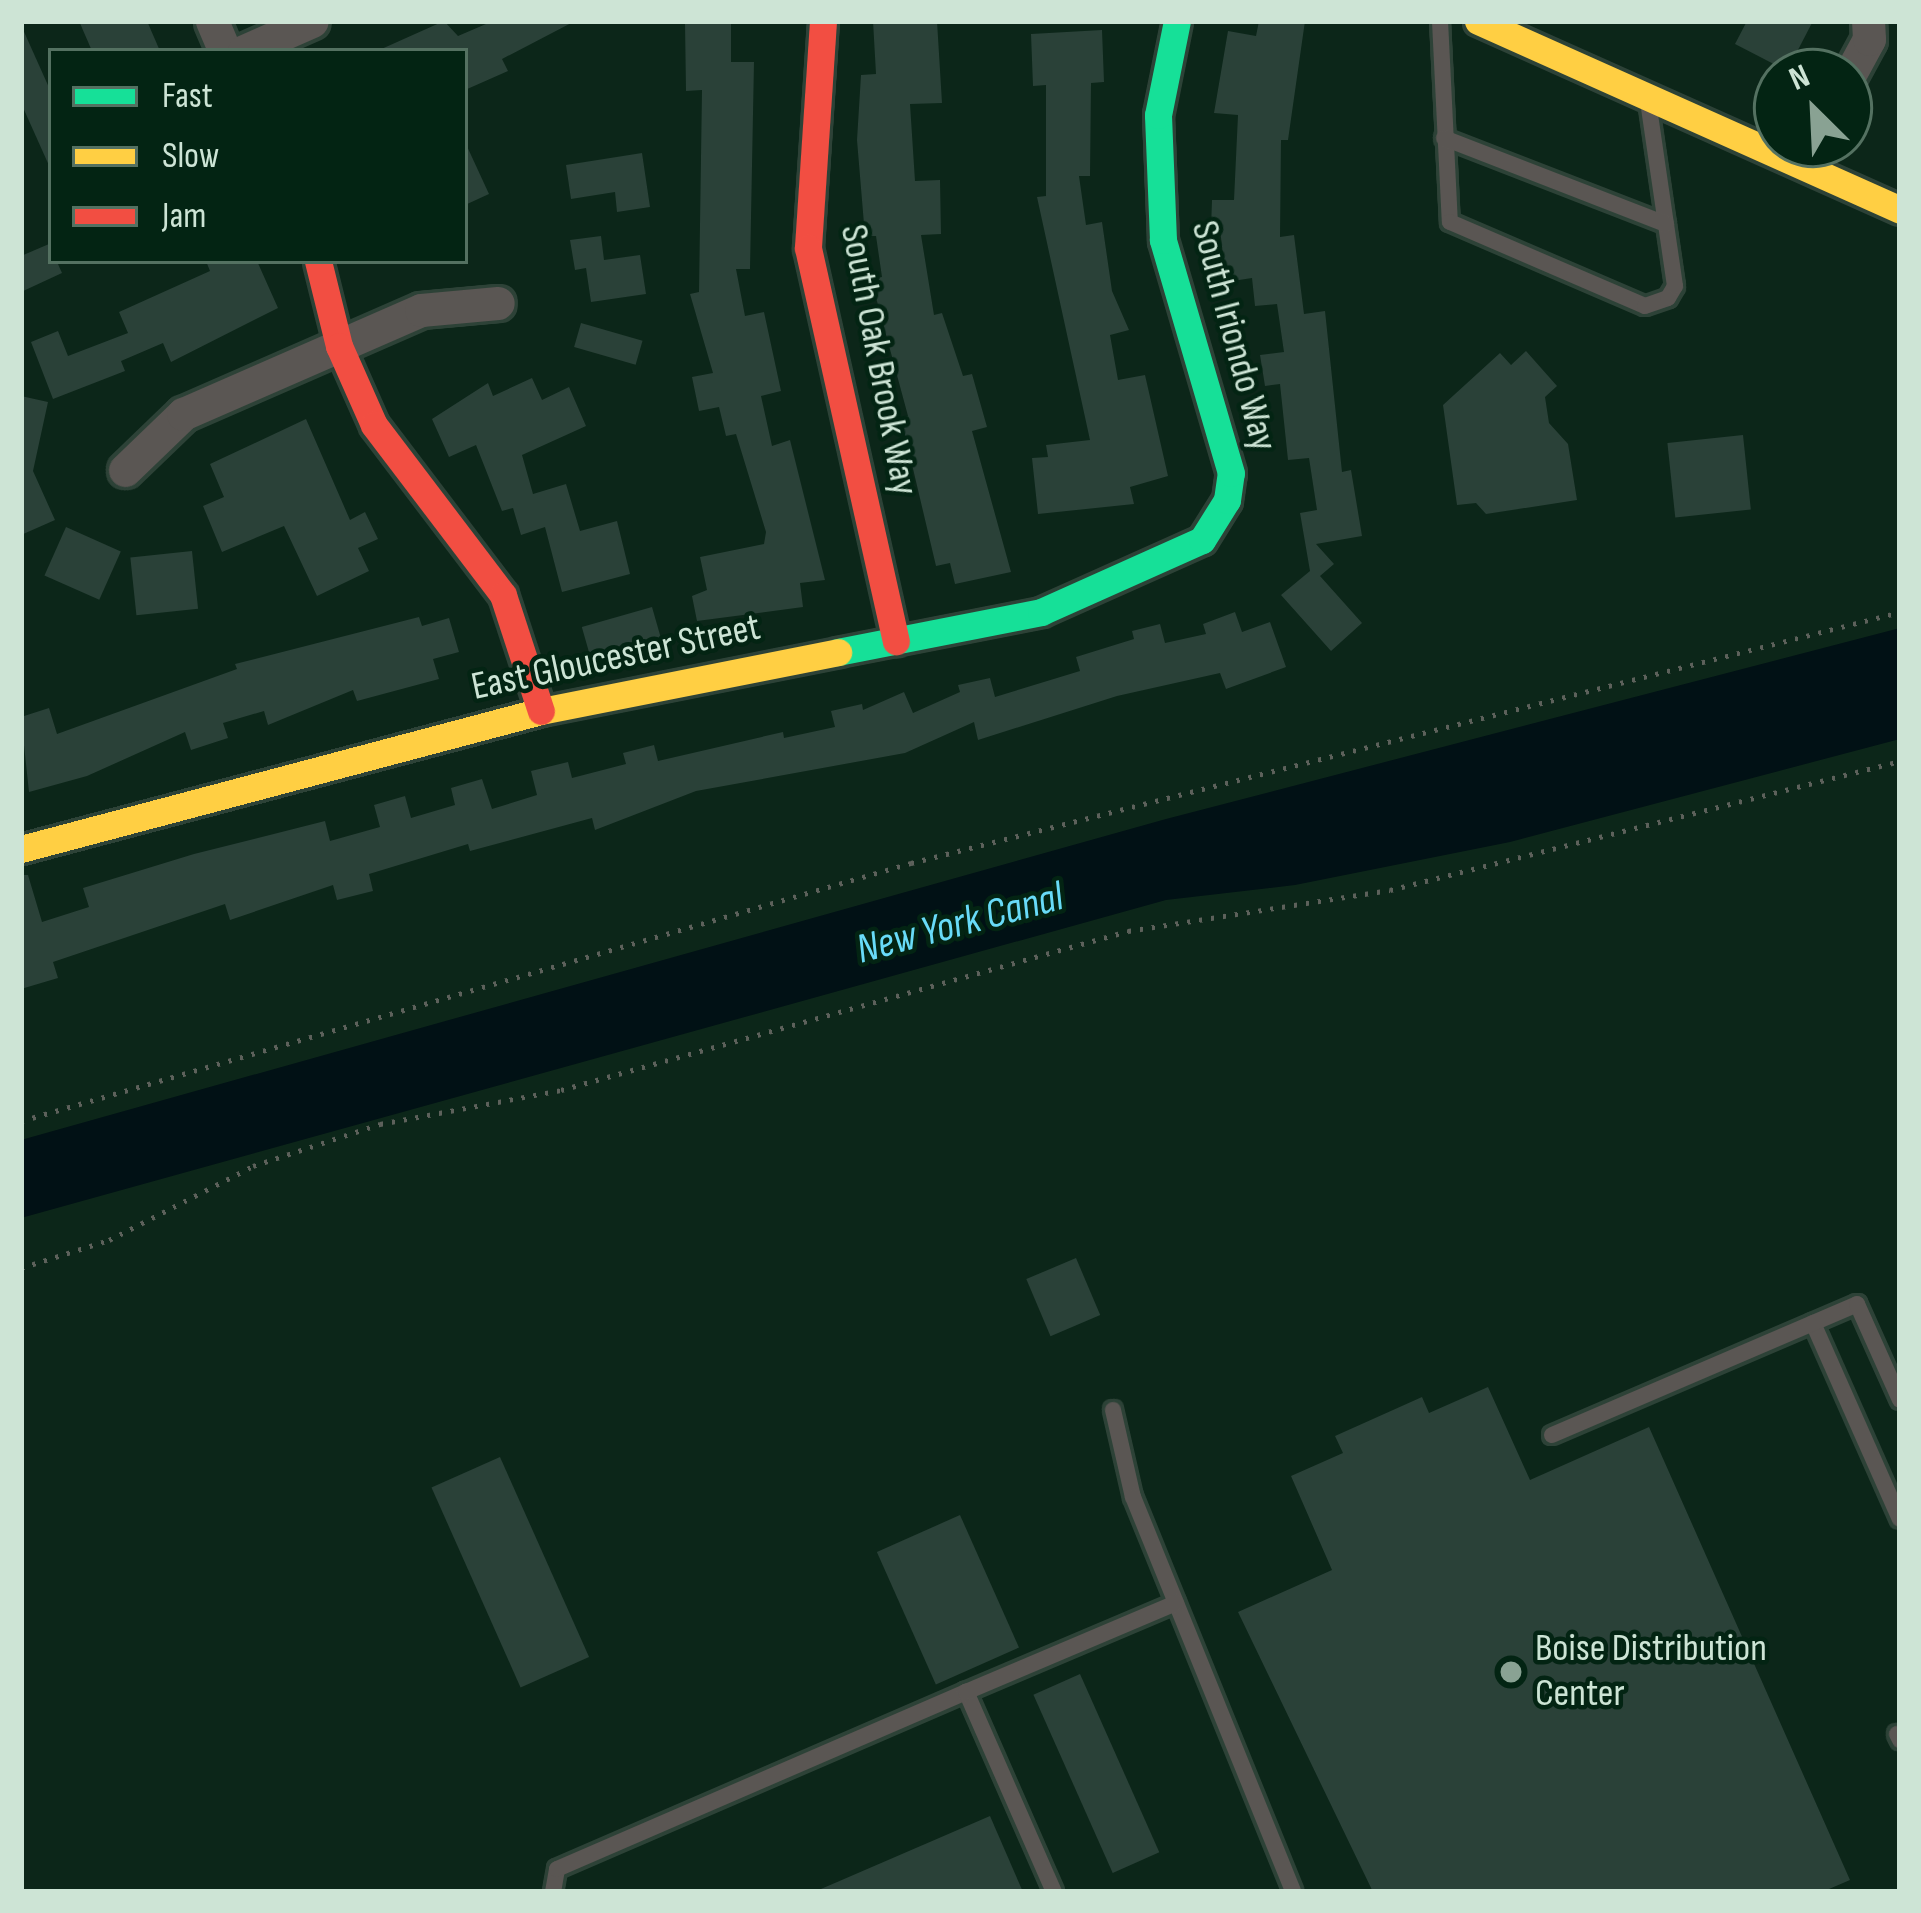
<!DOCTYPE html>
<style>
body{margin:0}
#map{position:relative;width:1921px;height:1913px;overflow:hidden;background:#0c2619;font-family:"Sofia Sans Condensed",sans-serif}
div>[style]{position:absolute}
[style*='--x']{left:calc(var(--x)*1px);top:calc(var(--y)*1px);width:calc(var(--w)*1px);rotate:calc(var(--a)*1deg)}
.water>*{inset:0;background:#011115}
.building>*{inset:0;background:#2a4138;transform-origin:0 0}
.path>*{height:4.5px;margin-top:-2.25px;transform-origin:0;background:repeating-linear-gradient(90deg,#5d615b 0 3px,transparent 0 12px)}
.roads{filter:drop-shadow(3px 0 #2d4237) drop-shadow(-3px 0 #2d4237) drop-shadow(0 3px #2d4237) drop-shadow(0 -3px #2d4237)}
.lane>*{height:16px;margin:-8px;padding:0 8px;transform-origin:8px;border-radius:8px;background:#5a5653}
.street>*{height:33px;margin:-16.5px;padding:0 16.5px;transform-origin:16.5px;border-radius:16.5px;background:#5a5653}
.fast>*{height:27px;margin:-13.5px;padding:0 13.5px;transform-origin:13.5px;border-radius:13.5px;background:#16e098}
.slow>*{height:27px;margin:-13.5px;padding:0 13.5px;transform-origin:13.5px;border-radius:13.5px;background:#ffcf43}
.jam>*{height:27px;margin:-13.5px;padding:0 13.5px;transform-origin:13.5px;border-radius:13.5px;background:#f24e42}
.dots>*{width:33px;height:33px;translate:-50% -50%;box-sizing:border-box;border:6px solid #032413;border-radius:50%}
span{translate:-50% -50%;white-space:nowrap;text-align:center;line-height:1.15;-webkit-text-stroke:9px #032413;paint-order:stroke}
.street-label{font-size:39px;color:#cde4d5}
.poi-label{font-size:39px;color:#cde4d5}
.left{translate:0 -50%;text-align:left}
.water-label{font-size:42px;color:#68dbf8;font-style:italic}
.frame{position:absolute;inset:0;border:24px solid #cde4d5;pointer-events:none}
.legend{position:absolute;left:48px;top:48px;width:420px;height:216px;box-sizing:border-box;background:#032413;border:3px solid #547161;margin:0;padding:15px 21px;list-style:none;font-size:36px;color:#cde4d5}
.legend li{display:flex;align-items:center;gap:24px;height:60px}
.legend b{width:60px;border:3px solid #547161}
.north{position:absolute;left:1753px;top:48px;width:120px;height:120px;box-sizing:border-box;background:#032413;border:3px solid #547161;border-radius:50%;rotate:336deg;font-size:33px;font-weight:700;line-height:48px;text-align:center;color:#cde4d5}
.north::after{content:'';display:block;margin:auto;width:42px;height:54px;background:#89a293;clip-path:polygon(50% 0,100% 100%,50% 72%,0 100%)}
</style>
<div id="map">
<div class="water">
<div style="clip-path:polygon(1900px 628px,1900px 739px,1510px 842px,1295px 885px,1166px 900px,21px 1218px,21px 1140px,1166px 819px)"></div>
</div>
<div class="building">
<div style="clip-path:polygon(79px 21px,147px 21px,160px 51px,92px 51px)"></div>
<div style="clip-path:polygon(444px 21px,458px 36px,493px 21px,575px 21px,502px 59px,508px 71px,465px 90px,465px 51px,377px 51px)"></div>
<div style="clip-path:polygon(873px 21px,937px 21px,942px 103px,910px 104px,915px 181px,940px 180px,941px 234px,921px 235px,934px 315px,942px 313px,963px 376px,972px 374px,987px 427px,972px 431px,1011px 572px,955px 584px,950px 563px,936px 566px,901px 418px,908px 416px,871px 279px,882px 277px,876px 236px,865px 236px,857px 140px,861px 75px,876px 74px)"></div>
<div style="clip-path:polygon(1259px 21px,1305px 21px,1288px 140px,1281px 140px,1280px 237px,1294px 235px,1304px 314px,1325px 311px,1342px 472px,1351px 470px,1362px 536px,1316px 544px,1334px 564px,1320px 576px,1362px 623px,1331px 651px,1281px 595px,1310px 571px,1300px 513px,1317px 510px,1309px 458px,1288px 460px,1280px 384px,1265px 386px,1260px 355px,1284px 352px,1277px 304px,1255px 306px,1252px 278px,1226px 282px,1220px 229px,1211px 229px,1212px 200px,1234px 200px,1238px 115px,1214px 113px,1228px 31px,1256px 36px)"></div>
<div style="clip-path:polygon(1747px 21px,1813px 21px,1787px 71px,1735px 44px)"></div>
<div style="clip-path:polygon(731px 22px,731px 62px,754px 62px,750px 269px,736px 269px,745px 316px,764px 312px,781px 391px,761px 396px,772px 446px,790px 440px,825px 580px,800px 583px,803px 607px,697px 621px,692px 596px,707px 590px,700px 557px,764px 544px,766px 532px,736px 434px,726px 436px,719px 407px,699px 411px,692px 377px,713px 373px,690px 294px,699px 292px,702px 90px,686px 91px,685px 23px)"></div>
<div style="clip-path:polygon(21px 25px,51px 92px,51px 170px,21px 103px)"></div>
<div style="clip-path:polygon(1102px 30px,1104px 82px,1091px 83px,1090px 176px,1079px 176px,1086px 225px,1102px 222px,1112px 291px,1129px 330px,1110px 335px,1118px 380px,1145px 375px,1168px 476px,1130px 487px,1134px 504px,1038px 514px,1032px 458px,1048px 457px,1046px 445px,1090px 440px,1037px 197px,1046px 196px,1046px 85px,1033px 86px,1031px 34px)"></div>
<div style="clip-path:polygon(465px 142px,489px 194px,465px 205px)"></div>
<div style="clip-path:polygon(642px 153px,650px 207px,617px 212px,615px 192px,571px 199px,566px 165px)"></div>
<div style="clip-path:polygon(601px 236px,604px 260px,640px 255px,646px 294px,591px 302px,586px 268px,575px 270px,570px 240px)"></div>
<div style="clip-path:polygon(49px 244px,62px 273px,21px 292px,21px 256px)"></div>
<div style="clip-path:polygon(206px 261px,257px 261px,278px 308px,171px 362px,163px 343px,121px 361px,125px 371px,53px 399px,31px 342px,58px 331px,68px 356px,128px 333px,119px 312px,210px 271px)"></div>
<div style="left:581px;top:323px;width:64px;height:25px;rotate:16deg"></div>
<div style="clip-path:polygon(1526px 351px,1557px 386px,1545px 397px,1549px 423px,1568px 444px,1577px 500px,1486px 514px,1476px 503px,1457px 505px,1443px 405px,1500px 353px,1511px 365px)"></div>
<div style="clip-path:polygon(532px 378px,542px 400px,569px 387px,586px 426px,522px 455px,533px 494px,566px 484px,580px 531px,617px 521px,630px 574px,562px 592px,545px 527px,521px 535px,513px 508px,502px 511px,476px 445px,449px 457px,432px 419px,488px 383px,493px 396px)"></div>
<div style="clip-path:polygon(21px 396px,48px 402px,33px 471px,55px 520px,21px 535px)"></div>
<div style="clip-path:polygon(306px 419px,350px 520px,365px 512px,378px 539px,358px 548px,369px 571px,317px 596px,284px 526px,222px 552px,203px 506px,224px 497px,210px 464px)"></div>
<div style="left:1743px;top:435px;width:75px;height:76px;rotate:84deg"></div>
<div style="left:66px;top:527px;width:60px;height:53px;rotate:24deg"></div>
<div style="left:192px;top:551px;width:58px;height:62px;rotate:84deg"></div>
<div style="left:652px;top:607px;width:32px;height:73px;rotate:74deg"></div>
<div style="clip-path:polygon(1235px 612px,1242px 632px,1270px 622px,1286px 667px,1226px 689px,1220px 673px,1117px 696px,978px 740px,974px 722px,905px 753px,696px 791px,595px 830px,592px 818px,470px 851px,468px 844px,369px 874px,373px 891px,337px 900px,333px 885px,230px 920px,225px 904px,53px 962px,58px 978px,21px 989px,21px 875px,28px 875px,42px 922px,89px 907px,83px 888px,194px 854px,325px 821px,330px 841px,380px 827px,374px 805px,405px 796px,411px 818px,455px 805px,451px 788px,482px 779px,492px 809px,537px 795px,531px 771px,568px 762px,572px 778px,626px 764px,623px 753px,654px 745px,658px 761px,783px 732px,784px 738px,835px 727px,831px 711px,862px 704px,863px 710px,904px 692px,913px 713px,960px 692px,958px 685px,990px 678px,995px 697px,1080px 671px,1076px 657px,1134px 639px,1132px 631px,1160px 624px,1165px 643px,1206px 634px,1203px 624px)"></div>
<div style="clip-path:polygon(419px 617px,422px 626px,449px 618px,459px 652px,433px 659px,439px 679px,357px 701px,353px 690px,268px 725px,264px 711px,223px 723px,228px 738px,191px 750px,185px 732px,87px 776px,29px 792px,21px 717px,49px 708px,57px 734px,237px 669px,235px 664px)"></div>
<div style="left:1076px;top:1258px;width:62px;height:54px;rotate:67deg"></div>
<div style="clip-path:polygon(1488px 1387px,1530px 1480px,1649px 1427px,1850px 1880px,1822px 1892px,1373px 1892px,1238px 1612px,1332px 1570px,1291px 1476px,1343px 1453px,1335px 1436px,1422px 1397px,1429px 1413px)"></div>
<div style="left:500px;top:1457px;width:219px;height:75px;rotate:66deg"></div>
<div style="left:960px;top:1515px;width:145px;height:91px;rotate:66deg"></div>
<div style="left:1080px;top:1674px;width:195px;height:51px;rotate:66deg"></div>
<div style="clip-path:polygon(990px 1816px,1023px 1892px,814px 1892px)"></div>
</div>
<div class="path">
<div style="--x:21;--y:1121;--w:927;--a:-16.17"></div>
<div style="--x:911;--y:863;--w:1020;--a:-14.24"></div>
<div style="--x:21;--y:1268;--w:92;--a:-17.7"></div>
<div style="--x:109;--y:1240;--w:162;--a:-27.2"></div>
<div style="--x:253;--y:1166;--w:134;--a:-18.3"></div>
<div style="--x:380;--y:1124;--w:184;--a:-10.6"></div>
<div style="--x:561;--y:1090;--w:589;--a:-15.66"></div>
<div style="--x:1128;--y:931;--w:265;--a:-8.9"></div>
<div style="--x:1390;--y:890;--w:526;--a:-14.19"></div>
</div>
<div class="roads">
<div class="lane">
<div style="--x:1440;--y:21;--w:201;--a:87.2"></div>
<div style="--x:1450;--y:222;--w:212;--a:23.3"></div>
<div style="--x:1645;--y:306;--w:24;--a:-19"></div>
<div style="--x:1668;--y:298;--w:14;--a:-60"></div>
<div style="--x:1675;--y:286;--w:187;--a:-98.3"></div>
<div style="--x:1444;--y:138;--w:238;--a:21.2"></div>
<div style="--x:1813;--y:1323;--w:214;--a:66.1"></div>
<div style="--x:1113;--y:1410;--w:89;--a:77.1"></div>
<div style="--x:1133;--y:1497;--w:426;--a:67.9"></div>
<div style="--x:1552;--y:1435;--w:332;--a:-23.2"></div>
<div style="--x:1857;--y:1304;--w:105;--a:65.9"></div>
<div style="--x:1897;--y:1734;--w:7;--a:63"></div>
<div style="--x:553;--y:1892;--w:23;--a:-80"></div>
<div style="--x:557;--y:1869;--w:446;--a:-23.4"></div>
<div style="--x:1054;--y:1892;--w:219;--a:-113.7"></div>
<div style="--x:966;--y:1692;--w:228;--a:-23"></div>
</div>
<div class="street">
<div style="--x:212;--y:21;--w:33;--a:67"></div>
<div style="--x:244;--y:51;--w:74;--a:-23.8"></div>
<div style="--x:1849;--y:76;--w:42;--a:-61.6"></div>
<div style="--x:1869;--y:39;--w:18;--a:-93"></div>
<div style="--x:125;--y:470;--w:81;--a:-44"></div>
<div style="--x:183;--y:414;--w:260;--a:-23.6"></div>
<div style="--x:421;--y:310;--w:77;--a:-5.2"></div>
</div>
<div class="fast">
<div style="--x:838;--y:652;--w:207;--a:-11.1"></div>
<div style="--x:1041;--y:612;--w:176;--a:-24.1"></div>
<div style="--x:1202;--y:540;--w:47;--a:-58"></div>
<div style="--x:1227;--y:500;--w:27;--a:-82"></div>
<div style="--x:1231;--y:473;--w:243;--a:-106.3"></div>
<div style="--x:1163;--y:240;--w:125;--a:-92.3"></div>
<div style="--x:1158;--y:115;--w:96;--a:-78.6"></div>
</div>
<div class="slow">
<div style="--x:1478;--y:21;--w:462;--a:24.1"></div>
<div style="--x:21;--y:849;--w:538;--a:-14.86"></div>
<div style="--x:541;--y:711;--w:303;--a:-11.2"></div>
</div>
<div class="jam">
<div style="--x:823;--y:21;--w:227;--a:93.8"></div>
<div style="--x:808;--y:248;--w:403;--a:77.4"></div>
<div style="--x:318;--y:261;--w:88;--a:76.1"></div>
<div style="--x:339;--y:346;--w:86;--a:66.1"></div>
<div style="--x:374;--y:425;--w:213;--a:52.8"></div>
<div style="--x:503;--y:595;--w:122;--a:71.9"></div>
</div>
</div>
<div class="dots">
<div style="left:1511px;top:1672px;background:#89a293"></div>
</div>
<div class="street-label">
<span style="left:1233px;top:336px;rotate:75deg">South Iriondo Way</span>
<span style="left:878px;top:360px;rotate:79deg">South Oak Brook Way</span>
<span style="left:616px;top:658px;rotate:-12deg">East Gloucester Street</span>
</div>
<div class="poi-label">
<span class="left" style="left:1535px;top:1672px">Boise Distribution<br>Center</span>
</div>
<div class="water-label">
<span style="left:960px;top:924px;rotate:-15deg">New York Canal</span>
</div>
<div class="frame"></div>
<ul class="legend">
<li><b style="height:15px;background:#16e098"></b>Fast</li>
<li><b style="height:15px;background:#ffcf43"></b>Slow</li>
<li><b style="height:15px;background:#f24e42"></b>Jam</li>
</ul>
<div class="north">N</div>
</div>
